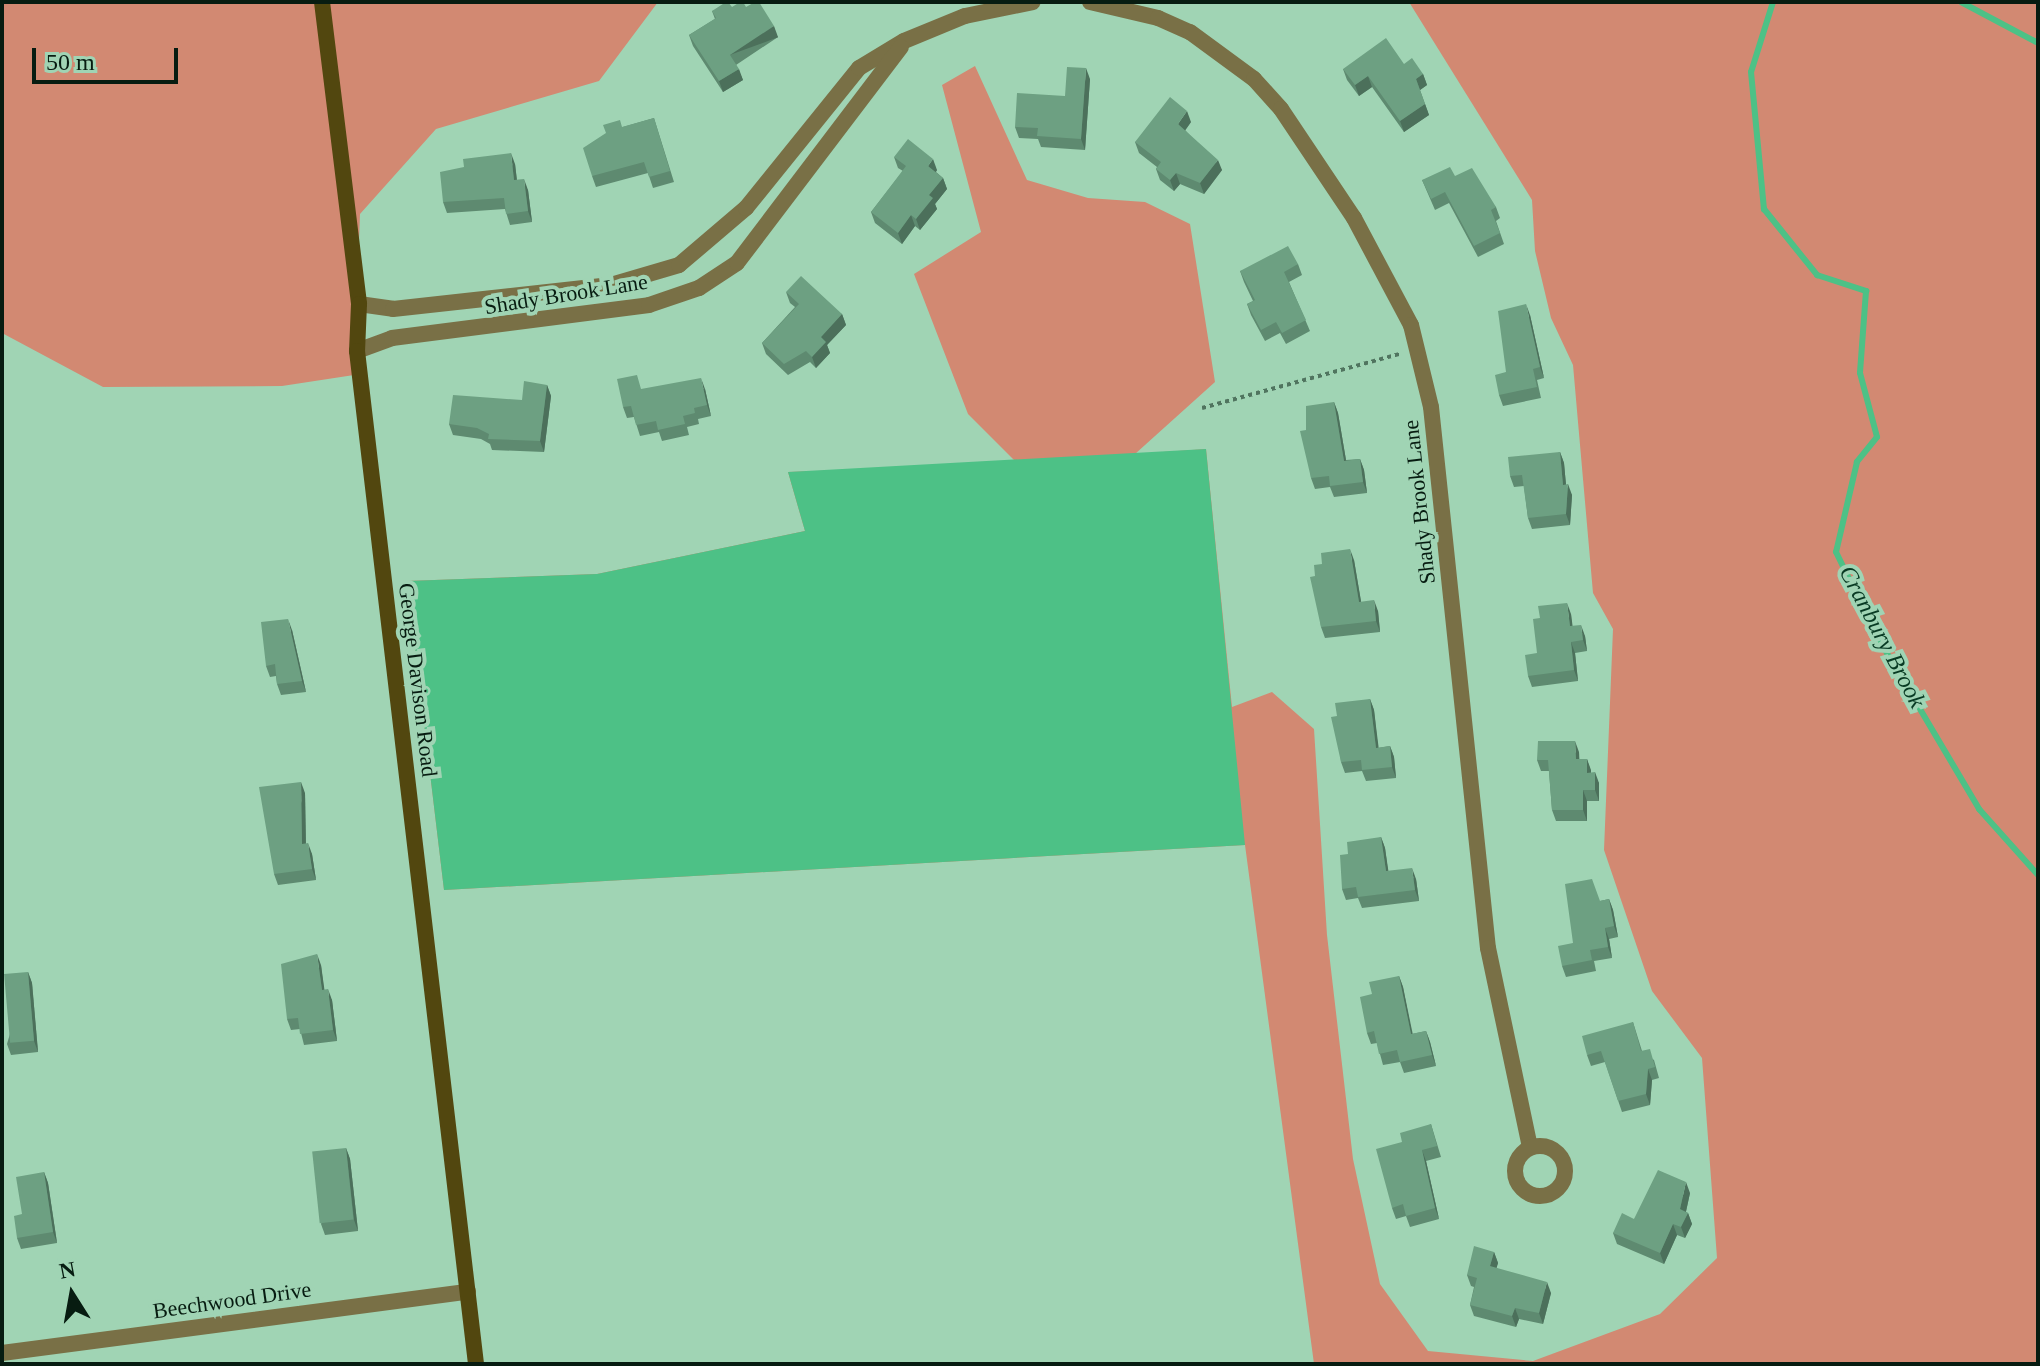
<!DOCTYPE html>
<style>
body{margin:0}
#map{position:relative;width:2040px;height:1366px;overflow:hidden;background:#a0d4b4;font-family:Georgia,serif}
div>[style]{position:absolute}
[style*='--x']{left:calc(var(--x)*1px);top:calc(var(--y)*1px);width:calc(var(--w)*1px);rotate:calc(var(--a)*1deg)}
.green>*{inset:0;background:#d28972}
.water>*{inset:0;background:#4dc186}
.stream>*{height:6px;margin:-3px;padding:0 3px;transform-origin:3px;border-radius:3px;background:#4dc186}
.path>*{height:4px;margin-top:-2px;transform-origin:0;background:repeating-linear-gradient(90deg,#50745f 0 4px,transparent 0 8px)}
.street>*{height:16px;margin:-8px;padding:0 8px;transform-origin:8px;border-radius:8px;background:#797046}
.street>.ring{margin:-8px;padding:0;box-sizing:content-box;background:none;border:16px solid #797046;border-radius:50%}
.secondary>*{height:16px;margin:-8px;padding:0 8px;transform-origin:8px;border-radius:8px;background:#52470f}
.wall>*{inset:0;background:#5e8a70}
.shaded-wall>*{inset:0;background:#4c705b;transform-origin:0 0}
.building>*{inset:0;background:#6da082;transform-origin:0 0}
span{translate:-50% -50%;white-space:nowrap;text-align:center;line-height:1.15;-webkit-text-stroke:8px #a0d4b4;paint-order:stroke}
.street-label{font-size:22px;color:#071c11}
.water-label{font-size:24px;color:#083a23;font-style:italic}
.frame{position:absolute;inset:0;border:4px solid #071c11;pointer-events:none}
.north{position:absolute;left:32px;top:1254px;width:80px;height:80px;-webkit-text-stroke:6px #a0d4b4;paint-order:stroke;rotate:349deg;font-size:22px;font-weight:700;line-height:32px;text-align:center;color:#071c11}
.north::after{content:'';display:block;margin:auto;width:28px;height:36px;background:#071c11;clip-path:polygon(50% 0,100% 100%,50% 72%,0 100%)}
.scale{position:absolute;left:32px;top:48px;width:146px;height:36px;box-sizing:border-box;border:4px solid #071c11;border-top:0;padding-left:10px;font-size:24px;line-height:28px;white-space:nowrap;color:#071c11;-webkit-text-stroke:6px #a0d4b4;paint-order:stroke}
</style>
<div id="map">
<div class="green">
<div style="clip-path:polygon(2px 2px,658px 2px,599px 81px,436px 129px,360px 214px,354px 375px,282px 386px,103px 387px,2px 333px)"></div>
<div style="clip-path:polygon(1409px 2px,2038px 2px,2038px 1364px,1314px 1364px,1245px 845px,444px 890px,407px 581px,597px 574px,805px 531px,788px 472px,1018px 464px,968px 414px,914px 274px,981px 232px,942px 85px,975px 66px,1027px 180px,1088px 198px,1145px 202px,1190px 224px,1215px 382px,1135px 454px,1206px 449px,1232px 707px,1272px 692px,1314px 729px,1327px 935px,1353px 1159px,1380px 1284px,1428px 1351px,1533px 1361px,1660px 1314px,1717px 1258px,1702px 1058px,1652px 991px,1604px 850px,1613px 629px,1593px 593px,1573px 365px,1551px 318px,1535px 251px,1532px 200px)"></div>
</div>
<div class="water">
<div style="clip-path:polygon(1206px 449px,1245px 845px,444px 890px,407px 581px,597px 574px,805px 531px,788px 472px)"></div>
</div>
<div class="stream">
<div style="--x:1773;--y:2;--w:73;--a:107.4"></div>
<div style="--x:1751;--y:72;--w:138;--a:84.6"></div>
<div style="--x:1764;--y:209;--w:85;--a:51.2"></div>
<div style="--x:1817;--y:275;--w:52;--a:18.1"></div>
<div style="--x:1866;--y:291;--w:82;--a:94.2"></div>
<div style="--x:1860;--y:373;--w:66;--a:75.1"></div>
<div style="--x:1877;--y:437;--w:32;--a:129"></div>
<div style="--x:1857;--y:462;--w:92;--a:103.1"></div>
<div style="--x:1836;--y:552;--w:96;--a:64"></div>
<div style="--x:1878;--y:638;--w:199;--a:59.4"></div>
<div style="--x:1979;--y:809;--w:89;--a:48.2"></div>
<div style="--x:1961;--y:2;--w:87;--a:28"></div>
</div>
<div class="path">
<div style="--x:1202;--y:408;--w:205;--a:-15.3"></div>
</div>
<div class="street">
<div style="--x:1090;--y:2;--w:70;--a:13.2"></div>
<div style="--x:1158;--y:18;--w:35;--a:24"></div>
<div style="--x:1190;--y:32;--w:79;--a:36.3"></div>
<div style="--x:1254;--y:79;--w:40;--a:48"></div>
<div style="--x:1281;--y:109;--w:131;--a:56.2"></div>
<div style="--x:1354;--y:218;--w:121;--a:62"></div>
<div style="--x:1411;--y:325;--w:84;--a:76.3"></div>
<div style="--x:1431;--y:407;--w:544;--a:83.99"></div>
<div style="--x:1488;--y:948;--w:203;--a:78.1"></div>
<div style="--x:359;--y:304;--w:34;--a:8"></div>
<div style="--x:393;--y:309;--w:219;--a:-6.3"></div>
<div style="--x:611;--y:285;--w:71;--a:-16.4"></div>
<div style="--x:679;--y:265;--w:88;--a:-40.4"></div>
<div style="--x:746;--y:208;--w:180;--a:-51.1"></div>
<div style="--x:859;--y:68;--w:52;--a:-31"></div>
<div style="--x:904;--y:41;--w:66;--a:-22.3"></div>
<div style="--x:965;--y:16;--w:69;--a:-11.6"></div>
<div style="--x:357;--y:351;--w:37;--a:-20"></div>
<div style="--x:392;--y:338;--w:259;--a:-7.3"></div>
<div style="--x:649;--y:305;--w:53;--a:-18.8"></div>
<div style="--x:699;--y:288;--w:45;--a:-33.3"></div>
<div style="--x:737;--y:263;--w:271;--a:-52.8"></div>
<div class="ring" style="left:1515px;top:1146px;width:34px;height:34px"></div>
<div style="--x:2;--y:1353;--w:470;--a:-7.5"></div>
</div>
<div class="secondary">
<div style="--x:322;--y:2;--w:304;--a:83"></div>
<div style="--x:359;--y:304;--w:47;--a:92.4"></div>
<div style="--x:357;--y:351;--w:1020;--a:83.3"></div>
</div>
<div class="wall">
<div style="clip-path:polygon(732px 7px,746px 7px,778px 37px,736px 65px,743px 80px,723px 92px,693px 46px,689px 35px,715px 19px,712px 11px)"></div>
<div style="clip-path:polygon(1404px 64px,1423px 74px,1427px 85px,1420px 90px,1429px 115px,1404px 132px,1372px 87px,1359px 96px,1347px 80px,1343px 69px)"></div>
<div style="clip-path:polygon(1090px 79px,1085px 150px,1041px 147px,1038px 139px,1019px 138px,1015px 127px,1065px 96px)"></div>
<div style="clip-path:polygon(654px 118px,674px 182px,653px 188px,648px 173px,596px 187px,592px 176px,623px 127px)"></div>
<div style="clip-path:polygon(1191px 122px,1185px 130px,1222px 170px,1204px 194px,1180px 184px,1174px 191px,1160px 180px,1156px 169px,1157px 167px,1139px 153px,1135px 142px)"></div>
<div style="clip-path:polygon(894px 157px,937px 170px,936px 172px,943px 178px,947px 189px,935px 204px,937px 209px,920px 230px,915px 226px,902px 244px,875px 223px,871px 212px,903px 171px,898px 168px)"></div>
<div style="clip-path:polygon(515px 164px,517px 180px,528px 190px,532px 222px,510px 225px,505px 209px,447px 213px,443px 202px)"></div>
<div style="clip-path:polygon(1455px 176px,1496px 207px,1500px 218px,1496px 221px,1504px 244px,1478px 257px,1449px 203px,1435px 210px,1422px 180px)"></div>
<div style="clip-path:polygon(1298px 264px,1302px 275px,1289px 282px,1310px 331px,1286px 344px,1280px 333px,1265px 341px,1251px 315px,1247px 304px,1253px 301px,1244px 282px,1240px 271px)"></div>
<div style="clip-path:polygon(786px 292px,842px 314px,846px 325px,827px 345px,830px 353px,816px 368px,810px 362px,788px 375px,766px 354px,762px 343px,795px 307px,790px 303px)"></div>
<div style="clip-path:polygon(1530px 315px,1544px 378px,1537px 380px,1541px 398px,1503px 406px,1499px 395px,1506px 372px)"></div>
<div style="clip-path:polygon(547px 385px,551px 396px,544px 452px,492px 450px,490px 444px,481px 439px,453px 435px,449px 424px,522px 400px)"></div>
<div style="clip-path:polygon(642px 389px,705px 389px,711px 416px,698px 419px,699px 424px,687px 427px,689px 435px,662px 441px,659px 432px,640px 436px,634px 417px,627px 418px,623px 407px)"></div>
<div style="clip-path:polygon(1334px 402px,1338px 413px,1346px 460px,1360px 459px,1364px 470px,1367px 493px,1334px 497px,1330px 487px,1315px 489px,1311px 478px,1306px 430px)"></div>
<div style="clip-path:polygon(1560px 452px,1564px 463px,1566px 485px,1572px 495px,1570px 525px,1532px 529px,1528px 518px,1524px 486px,1514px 487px,1510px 476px)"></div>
<div style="clip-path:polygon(1354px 560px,1361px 602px,1378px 611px,1380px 632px,1325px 638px,1321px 627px,1315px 576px)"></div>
<div style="clip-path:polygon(1571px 614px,1572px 626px,1585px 636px,1587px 651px,1575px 653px,1578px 681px,1532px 687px,1528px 676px)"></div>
<div style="clip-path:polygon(292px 630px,306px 692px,281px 695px,277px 684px,276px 676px,270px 677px,266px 666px)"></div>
<div style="clip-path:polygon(1370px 699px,1374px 710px,1378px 748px,1390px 746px,1394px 757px,1396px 778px,1366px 781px,1362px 771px,1345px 773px,1341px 762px,1337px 716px)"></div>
<div style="clip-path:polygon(1579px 752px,1579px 759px,1587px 759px,1591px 773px,1599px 783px,1599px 801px,1587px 801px,1587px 821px,1556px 821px,1552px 810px,1549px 771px,1541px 771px,1537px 760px)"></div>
<div style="clip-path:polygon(305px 793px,306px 844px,312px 854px,316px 880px,278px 885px,274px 874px)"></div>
<div style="clip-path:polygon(1381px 837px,1385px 848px,1388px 871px,1416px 879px,1419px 901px,1362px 908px,1358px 898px,1346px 900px,1342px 889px,1348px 854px)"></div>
<div style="clip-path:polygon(1609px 899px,1613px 910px,1618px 937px,1609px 939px,1612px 958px,1594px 961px,1596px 971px,1566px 977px,1562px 966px,1573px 943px,1600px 901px)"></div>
<div style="clip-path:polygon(321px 965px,324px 990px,332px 1000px,337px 1041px,304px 1045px,300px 1029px,291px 1030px,287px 1019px)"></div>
<div style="clip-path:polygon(28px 972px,32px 983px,38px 1052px,11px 1055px,7px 1044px)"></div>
<div style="clip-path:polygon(1399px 976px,1403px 987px,1412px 1034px,1426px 1031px,1430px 1042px,1436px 1066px,1404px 1073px,1400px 1062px,1383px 1065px,1377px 1043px,1371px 1044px,1367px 1033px,1372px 994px)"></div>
<div style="clip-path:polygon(1633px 1022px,1642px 1051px,1654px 1060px,1659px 1078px,1652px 1080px,1650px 1105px,1622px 1112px,1605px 1062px,1591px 1066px,1587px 1055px)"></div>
<div style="clip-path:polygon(1431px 1124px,1441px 1157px,1426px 1161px,1439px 1219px,1410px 1227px,1406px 1216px,1396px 1219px,1392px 1208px,1402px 1142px)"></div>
<div style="clip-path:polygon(346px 1148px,350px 1159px,358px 1231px,325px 1235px,321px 1224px)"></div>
<div style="clip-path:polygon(44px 1172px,48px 1183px,57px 1243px,21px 1249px,17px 1238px,22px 1214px)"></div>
<div style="clip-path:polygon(1690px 1193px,1686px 1212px,1688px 1213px,1692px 1224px,1685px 1238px,1677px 1235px,1664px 1264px,1617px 1244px,1613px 1233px,1634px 1219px)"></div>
<div style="clip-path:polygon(1494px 1252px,1498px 1263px,1496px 1268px,1551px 1293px,1543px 1324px,1519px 1319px,1516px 1327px,1474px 1316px,1470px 1305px,1474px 1287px,1471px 1286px,1467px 1275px)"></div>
</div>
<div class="shaded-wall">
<div style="left:774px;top:26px;width:12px;height:53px;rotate:70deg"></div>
<div style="clip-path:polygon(1086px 68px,1090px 79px,1085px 150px,1081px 139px)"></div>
<div style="clip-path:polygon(739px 69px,743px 80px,723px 92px,719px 81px)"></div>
<div style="clip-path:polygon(1423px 74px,1427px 85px,1420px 90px,1416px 79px)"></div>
<div style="clip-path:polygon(1368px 76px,1372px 87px,1359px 96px,1355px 85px)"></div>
<div style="clip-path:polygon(1425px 104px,1429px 115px,1404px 132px,1400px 121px)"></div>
<div style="clip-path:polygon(1187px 111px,1191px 122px,1182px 135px,1178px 124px)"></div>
<div style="clip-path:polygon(511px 153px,515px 164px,518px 191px,514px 180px)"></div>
<div style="clip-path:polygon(933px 159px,937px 170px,932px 177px,928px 166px)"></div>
<div style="clip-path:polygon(1218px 160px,1222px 170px,1204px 194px,1200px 183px)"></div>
<div style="clip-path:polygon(1176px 173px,1180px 184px,1174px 191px,1170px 180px)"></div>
<div style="clip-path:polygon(943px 178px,947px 189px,935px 204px,937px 209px,920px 230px,916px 219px,929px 195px)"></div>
<div style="clip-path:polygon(524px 179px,528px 190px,532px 222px,528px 211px)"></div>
<div style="clip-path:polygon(911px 215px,915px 226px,902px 244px,898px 233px)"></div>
<div style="clip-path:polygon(1526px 304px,1530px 315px,1544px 378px,1540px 367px)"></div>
<div style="clip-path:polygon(842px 314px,846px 325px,827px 345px,830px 353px,816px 368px,812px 357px,821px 337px)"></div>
<div style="clip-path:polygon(701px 378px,705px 389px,711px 416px,707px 405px)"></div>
<div style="clip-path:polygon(547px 385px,551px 396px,544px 452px,540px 441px)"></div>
<div style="clip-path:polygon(1334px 402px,1338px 413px,1348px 472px,1344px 461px)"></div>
<div style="clip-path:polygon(1560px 452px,1564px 463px,1567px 496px,1563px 485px)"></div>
<div style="clip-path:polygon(1360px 459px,1364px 470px,1367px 493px,1363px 482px)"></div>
<div style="clip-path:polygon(1568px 484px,1572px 495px,1570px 525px,1566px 514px)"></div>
<div style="clip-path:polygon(1350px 549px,1354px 560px,1363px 613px,1359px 602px)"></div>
<div style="clip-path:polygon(1374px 600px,1378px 611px,1380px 632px,1376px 621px)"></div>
<div style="clip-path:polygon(1567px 603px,1571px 614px,1574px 637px,1570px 626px)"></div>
<div style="clip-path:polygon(288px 619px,292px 630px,306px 692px,302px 681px)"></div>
<div style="clip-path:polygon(1581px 625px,1585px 636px,1587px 651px,1583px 640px)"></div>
<div style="clip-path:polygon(1571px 642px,1575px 653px,1578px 681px,1574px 670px)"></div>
<div style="clip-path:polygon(1370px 699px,1374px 710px,1380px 759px,1376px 748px)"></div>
<div style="clip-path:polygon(1575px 741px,1579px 752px,1580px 770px,1576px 759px)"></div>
<div style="clip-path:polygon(1390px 746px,1394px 757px,1396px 778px,1392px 767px)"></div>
<div style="clip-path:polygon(1587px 759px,1591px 770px,1591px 784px,1587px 773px)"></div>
<div style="clip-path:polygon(1595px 772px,1599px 783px,1599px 801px,1595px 790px)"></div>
<div style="clip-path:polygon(301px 782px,305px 793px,306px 855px,302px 844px)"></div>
<div style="clip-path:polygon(1583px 790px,1587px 801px,1587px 821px,1583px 810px)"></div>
<div style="clip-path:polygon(1381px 837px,1385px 848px,1390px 882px,1386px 871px)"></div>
<div style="clip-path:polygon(308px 843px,312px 854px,316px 880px,312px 869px)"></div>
<div style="clip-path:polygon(1412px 868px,1416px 879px,1419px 901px,1415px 890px)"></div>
<div style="clip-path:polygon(1609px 899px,1613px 910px,1618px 937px,1614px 926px)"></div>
<div style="clip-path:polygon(1605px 928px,1609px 939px,1612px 958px,1608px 947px)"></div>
<div style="clip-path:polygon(317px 954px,321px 965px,326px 1001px,322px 990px)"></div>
<div style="clip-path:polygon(28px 972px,32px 983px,38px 1052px,34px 1041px)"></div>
<div style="clip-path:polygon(1399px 976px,1403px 987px,1415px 1045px,1411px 1034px)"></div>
<div style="clip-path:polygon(328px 989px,332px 1000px,337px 1041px,333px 1030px)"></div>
<div style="clip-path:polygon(1426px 1031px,1430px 1042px,1436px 1066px,1432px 1055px)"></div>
<div style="clip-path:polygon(1648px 1069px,1652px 1080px,1650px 1105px,1646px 1094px)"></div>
<div style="clip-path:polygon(346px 1148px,350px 1159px,358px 1231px,354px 1220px)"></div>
<div style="clip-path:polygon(1422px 1150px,1426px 1161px,1439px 1219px,1435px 1208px)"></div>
<div style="clip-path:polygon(44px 1172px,48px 1183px,57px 1243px,53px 1232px)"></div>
<div style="clip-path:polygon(1686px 1182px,1690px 1193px,1684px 1220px,1688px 1213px,1692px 1224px,1685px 1238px,1681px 1227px,1680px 1209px)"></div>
<div style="clip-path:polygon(1673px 1224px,1677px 1235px,1664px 1264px,1660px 1253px)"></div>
<div style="clip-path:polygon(1494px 1252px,1498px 1263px,1494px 1277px,1490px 1266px)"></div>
<div style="clip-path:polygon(1547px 1282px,1551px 1293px,1543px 1324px,1539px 1313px)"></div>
<div style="clip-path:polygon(1515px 1308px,1519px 1319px,1516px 1327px,1512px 1316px)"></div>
</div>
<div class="building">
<div style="clip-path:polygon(726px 2px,728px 2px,732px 7px,740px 2px,743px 2px,746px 7px,755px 2px,759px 2px,774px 26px,730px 55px,739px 69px,719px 81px,689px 35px,716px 18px,712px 11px)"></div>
<div style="clip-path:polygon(1386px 38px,1404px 64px,1412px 58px,1423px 74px,1416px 79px,1425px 104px,1400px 121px,1368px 76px,1355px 85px,1343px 69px)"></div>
<div style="clip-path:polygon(1067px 67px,1086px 68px,1081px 139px,1037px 136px,1038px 128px,1015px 127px,1017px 93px,1065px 96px)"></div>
<div style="clip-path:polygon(1170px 97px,1187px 111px,1178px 124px,1218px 160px,1200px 183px,1176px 173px,1170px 180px,1156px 169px,1161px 162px,1135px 142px)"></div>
<div style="clip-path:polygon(654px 118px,670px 171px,649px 177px,644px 162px,592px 176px,583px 148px,606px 133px,603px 125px,620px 120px,622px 127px)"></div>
<div style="clip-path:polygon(908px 139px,933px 159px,928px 166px,943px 178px,929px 195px,933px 198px,916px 219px,911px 215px,898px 233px,871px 212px,906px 166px,894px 157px)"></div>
<div style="clip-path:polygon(511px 153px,514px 180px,524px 179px,528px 211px,506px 214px,504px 198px,443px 202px,440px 172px,464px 167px,463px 159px)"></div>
<div style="clip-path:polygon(1450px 167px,1455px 176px,1472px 168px,1496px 207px,1491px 210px,1500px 233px,1474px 246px,1445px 192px,1431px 199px,1422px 180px)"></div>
<div style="clip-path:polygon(1288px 246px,1298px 264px,1284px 272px,1306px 320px,1282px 333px,1276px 322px,1261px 330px,1247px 304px,1255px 300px,1240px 271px)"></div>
<div style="clip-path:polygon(801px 276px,842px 314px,821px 337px,826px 342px,812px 357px,806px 351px,784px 364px,762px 343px,799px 304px,786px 292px)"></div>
<div style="clip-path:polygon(1526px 304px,1540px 367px,1533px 369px,1537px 387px,1499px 395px,1495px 375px,1506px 372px,1498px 311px)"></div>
<div style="clip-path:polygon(637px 375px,641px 389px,701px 378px,707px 405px,694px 408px,695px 413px,683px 416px,685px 424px,658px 430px,656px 421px,636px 425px,631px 406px,623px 407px,617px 379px)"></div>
<div style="clip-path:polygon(524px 381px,547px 385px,540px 441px,488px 439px,489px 434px,477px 428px,449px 424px,453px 395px,522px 400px)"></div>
<div style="clip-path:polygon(1334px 402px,1344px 461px,1360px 459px,1363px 482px,1330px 486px,1329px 476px,1311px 478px,1300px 431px,1306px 430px,1306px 406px)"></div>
<div style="clip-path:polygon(1560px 452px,1563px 485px,1568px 484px,1566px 514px,1528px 518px,1522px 475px,1510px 476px,1508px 457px)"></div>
<div style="clip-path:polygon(1350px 549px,1359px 602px,1374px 600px,1376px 621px,1321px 627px,1310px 577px,1315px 576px,1314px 565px,1322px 564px,1321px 553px)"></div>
<div style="clip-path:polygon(1567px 603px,1570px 626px,1581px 625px,1583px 640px,1571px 642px,1574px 670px,1528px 676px,1525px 655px,1537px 653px,1533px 619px,1540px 618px,1538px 606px)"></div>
<div style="clip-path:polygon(288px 619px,302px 681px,277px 684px,275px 664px,266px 666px,261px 622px)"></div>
<div style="clip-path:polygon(1370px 699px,1376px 748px,1390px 746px,1392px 767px,1362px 770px,1361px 760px,1341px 762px,1331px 717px,1337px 716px,1335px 703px)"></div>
<div style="clip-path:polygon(1538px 741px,1575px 741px,1576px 759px,1587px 759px,1587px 773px,1595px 772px,1595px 790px,1583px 790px,1583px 810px,1552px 810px,1548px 760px,1537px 760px)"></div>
<div style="clip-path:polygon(301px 782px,302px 844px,308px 843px,312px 869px,274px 874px,259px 787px)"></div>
<div style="clip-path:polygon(1381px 837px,1386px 871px,1412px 868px,1415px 890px,1358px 897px,1356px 887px,1342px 889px,1340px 855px,1348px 854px,1347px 842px)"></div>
<div style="clip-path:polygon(1592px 879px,1600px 901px,1609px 899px,1614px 926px,1605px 928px,1608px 947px,1590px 950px,1592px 960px,1562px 966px,1558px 946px,1573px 943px,1565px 884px)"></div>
<div style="clip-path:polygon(317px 954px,322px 990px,328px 989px,333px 1030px,300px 1034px,298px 1018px,287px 1019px,281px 964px)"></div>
<div style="left:28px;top:972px;width:69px;height:24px;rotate:85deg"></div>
<div style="clip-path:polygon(1399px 976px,1411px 1034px,1426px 1031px,1432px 1055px,1400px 1062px,1397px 1050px,1379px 1054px,1374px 1031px,1367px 1033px,1360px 997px,1372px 994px,1369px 982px)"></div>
<div style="clip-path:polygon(1633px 1022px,1641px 1051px,1650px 1049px,1655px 1067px,1648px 1069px,1646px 1094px,1618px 1101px,1601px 1051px,1587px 1055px,1582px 1036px)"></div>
<div style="clip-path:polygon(1431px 1124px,1437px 1146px,1422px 1150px,1435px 1208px,1406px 1216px,1403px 1204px,1392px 1208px,1376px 1149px,1402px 1142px,1400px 1133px)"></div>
<div style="left:346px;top:1148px;width:72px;height:34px;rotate:84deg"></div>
<div style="clip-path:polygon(1658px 1170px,1686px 1182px,1680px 1209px,1688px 1213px,1681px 1227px,1673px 1224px,1660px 1253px,1613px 1233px,1622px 1213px,1634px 1219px)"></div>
<div style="clip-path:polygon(44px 1172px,53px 1232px,17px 1238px,14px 1216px,22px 1214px,16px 1177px)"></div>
<div style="clip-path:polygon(1474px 1246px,1494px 1252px,1490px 1266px,1547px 1282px,1539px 1313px,1515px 1308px,1512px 1316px,1470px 1305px,1477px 1278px,1467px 1275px)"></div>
</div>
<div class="street-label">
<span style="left:566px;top:294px;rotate:-9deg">Shady Brook Lane</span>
<span style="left:1419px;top:502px;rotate:-96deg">Shady Brook Lane</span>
<span style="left:418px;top:680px;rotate:83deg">George Davison Road</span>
<span style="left:232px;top:1300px;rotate:-8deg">Beechwood Drive</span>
</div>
<div class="water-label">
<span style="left:1882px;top:637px;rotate:62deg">Cranbury Brook</span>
</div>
<div class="frame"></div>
<div class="north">N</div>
<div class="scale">50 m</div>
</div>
